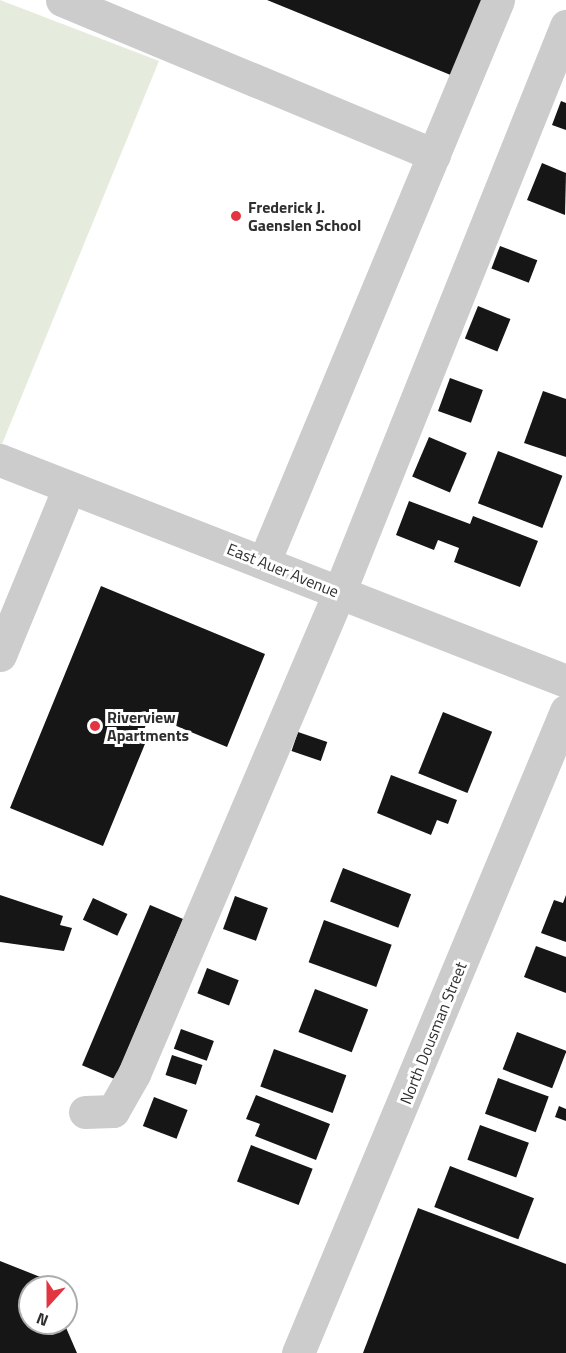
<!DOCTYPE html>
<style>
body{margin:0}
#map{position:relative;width:566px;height:1353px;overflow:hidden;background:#fff;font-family:"Titillium Web",sans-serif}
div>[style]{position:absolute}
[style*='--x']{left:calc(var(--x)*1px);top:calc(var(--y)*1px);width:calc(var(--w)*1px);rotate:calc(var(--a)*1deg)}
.green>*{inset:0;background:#e5ecdd}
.building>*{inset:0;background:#161616;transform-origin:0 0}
.minor>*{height:33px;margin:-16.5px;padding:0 16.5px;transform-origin:16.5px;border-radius:16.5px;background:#ccc}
.dots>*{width:16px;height:16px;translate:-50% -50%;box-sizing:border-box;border:3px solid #fff;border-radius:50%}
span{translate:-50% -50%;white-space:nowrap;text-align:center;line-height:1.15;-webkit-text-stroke:6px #fff;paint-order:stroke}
.poi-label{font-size:16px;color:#2f2f2f;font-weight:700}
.left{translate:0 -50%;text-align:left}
.street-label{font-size:16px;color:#2f2f2f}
.north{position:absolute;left:18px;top:1275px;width:60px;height:60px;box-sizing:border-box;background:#fff;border:2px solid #acacac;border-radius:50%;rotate:201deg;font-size:16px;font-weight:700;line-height:24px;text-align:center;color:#2f2f2f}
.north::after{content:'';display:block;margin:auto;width:21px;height:27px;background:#e23541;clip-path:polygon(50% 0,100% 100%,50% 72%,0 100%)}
</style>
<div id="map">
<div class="green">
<div style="clip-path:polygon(0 0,159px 61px,0 449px)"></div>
</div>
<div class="building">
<div style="clip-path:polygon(267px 0,490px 0,458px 78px)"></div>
<div style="clip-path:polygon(561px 101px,566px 103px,566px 130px,552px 125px)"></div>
<div style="clip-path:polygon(542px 163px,566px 173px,565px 215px,527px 200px)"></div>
<div style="left:500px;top:246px;width:40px;height:24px;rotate:21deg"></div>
<div style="left:478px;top:306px;width:35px;height:35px;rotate:22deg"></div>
<div style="left:450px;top:378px;width:35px;height:35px;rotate:20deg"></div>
<div style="clip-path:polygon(543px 391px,566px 399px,566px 457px,524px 443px)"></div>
<div style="left:429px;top:437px;width:41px;height:43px;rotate:23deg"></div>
<div style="left:498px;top:451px;width:69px;height:56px;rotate:21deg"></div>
<div style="clip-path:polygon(409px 501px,470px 524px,473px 516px,538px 541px,520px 587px,454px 562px,459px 548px,438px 540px,434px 550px,396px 535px)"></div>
<div style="clip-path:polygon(101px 586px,265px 654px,227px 747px,150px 715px,141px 737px,147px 739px,103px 846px,10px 808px)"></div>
<div style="left:443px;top:712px;width:53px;height:66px;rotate:22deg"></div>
<div style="left:298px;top:732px;width:31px;height:20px;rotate:19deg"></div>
<div style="clip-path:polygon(391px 775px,457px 800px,448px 824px,437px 820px,431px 835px,377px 813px)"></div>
<div style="left:343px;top:868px;width:73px;height:36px;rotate:21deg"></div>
<div style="clip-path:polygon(0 895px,63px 916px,60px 925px,72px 928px,64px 951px,0 942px)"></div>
<div style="clip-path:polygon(566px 895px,566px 942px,541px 933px,554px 900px,563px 903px)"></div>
<div style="left:235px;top:896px;width:35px;height:35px;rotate:20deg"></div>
<div style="left:93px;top:898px;width:38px;height:24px;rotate:25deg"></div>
<div style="left:150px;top:905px;width:36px;height:174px;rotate:23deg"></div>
<div style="left:324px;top:920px;width:72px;height:45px;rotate:20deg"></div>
<div style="clip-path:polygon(536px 946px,566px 957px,566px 993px,524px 977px)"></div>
<div style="left:207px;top:968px;width:34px;height:27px;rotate:21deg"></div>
<div style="left:315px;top:989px;width:57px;height:46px;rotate:21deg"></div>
<div style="left:181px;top:1029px;width:35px;height:21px;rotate:20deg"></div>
<div style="left:517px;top:1032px;width:53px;height:40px;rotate:21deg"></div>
<div style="left:274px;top:1049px;width:77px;height:40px;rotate:20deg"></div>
<div style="left:172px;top:1055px;width:32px;height:21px;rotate:18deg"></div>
<div style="left:498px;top:1078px;width:54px;height:38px;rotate:20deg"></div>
<div style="clip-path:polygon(256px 1095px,330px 1124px,316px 1160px,255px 1136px,260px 1124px,246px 1119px)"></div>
<div style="left:154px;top:1097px;width:36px;height:31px;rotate:21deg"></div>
<div style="clip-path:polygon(559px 1106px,566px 1109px,566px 1121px,555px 1117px)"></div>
<div style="left:480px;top:1125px;width:52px;height:37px;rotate:20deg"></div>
<div style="left:251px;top:1145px;width:66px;height:39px;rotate:21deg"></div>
<div style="left:450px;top:1166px;width:90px;height:44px;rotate:21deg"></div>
<div style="clip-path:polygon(418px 1208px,566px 1264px,566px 1353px,363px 1353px)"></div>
<div style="clip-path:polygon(0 1261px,58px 1284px,30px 1287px,30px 1323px,64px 1323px,77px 1353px,0 1353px)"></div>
</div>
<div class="minor">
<div style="--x:62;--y:0;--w:403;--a:22.6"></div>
<div style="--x:0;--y:460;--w:608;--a:21.33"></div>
<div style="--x:264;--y:562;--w:609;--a:-67.39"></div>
<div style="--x:0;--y:655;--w:181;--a:-67.6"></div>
<div style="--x:85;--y:1112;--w:28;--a:-2"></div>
<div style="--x:113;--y:1111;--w:43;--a:-60.4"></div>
<div style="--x:134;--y:1074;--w:523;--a:-66.92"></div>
<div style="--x:339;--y:593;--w:611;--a:-68.18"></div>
<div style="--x:298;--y:1353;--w:696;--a:-67.34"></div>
</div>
<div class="dots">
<div style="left:236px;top:216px;background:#e23541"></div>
<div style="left:95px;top:726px;background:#e23541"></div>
</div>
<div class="poi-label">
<span class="left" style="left:248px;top:216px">Frederick J.<br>Gaenslen School</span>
<span class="left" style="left:107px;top:726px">Riverview<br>Apartments</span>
</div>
<div class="street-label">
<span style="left:283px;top:570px;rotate:22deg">East Auer Avenue</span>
<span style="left:433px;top:1033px;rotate:-68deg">North Dousman Street</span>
</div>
<div class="north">N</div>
</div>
